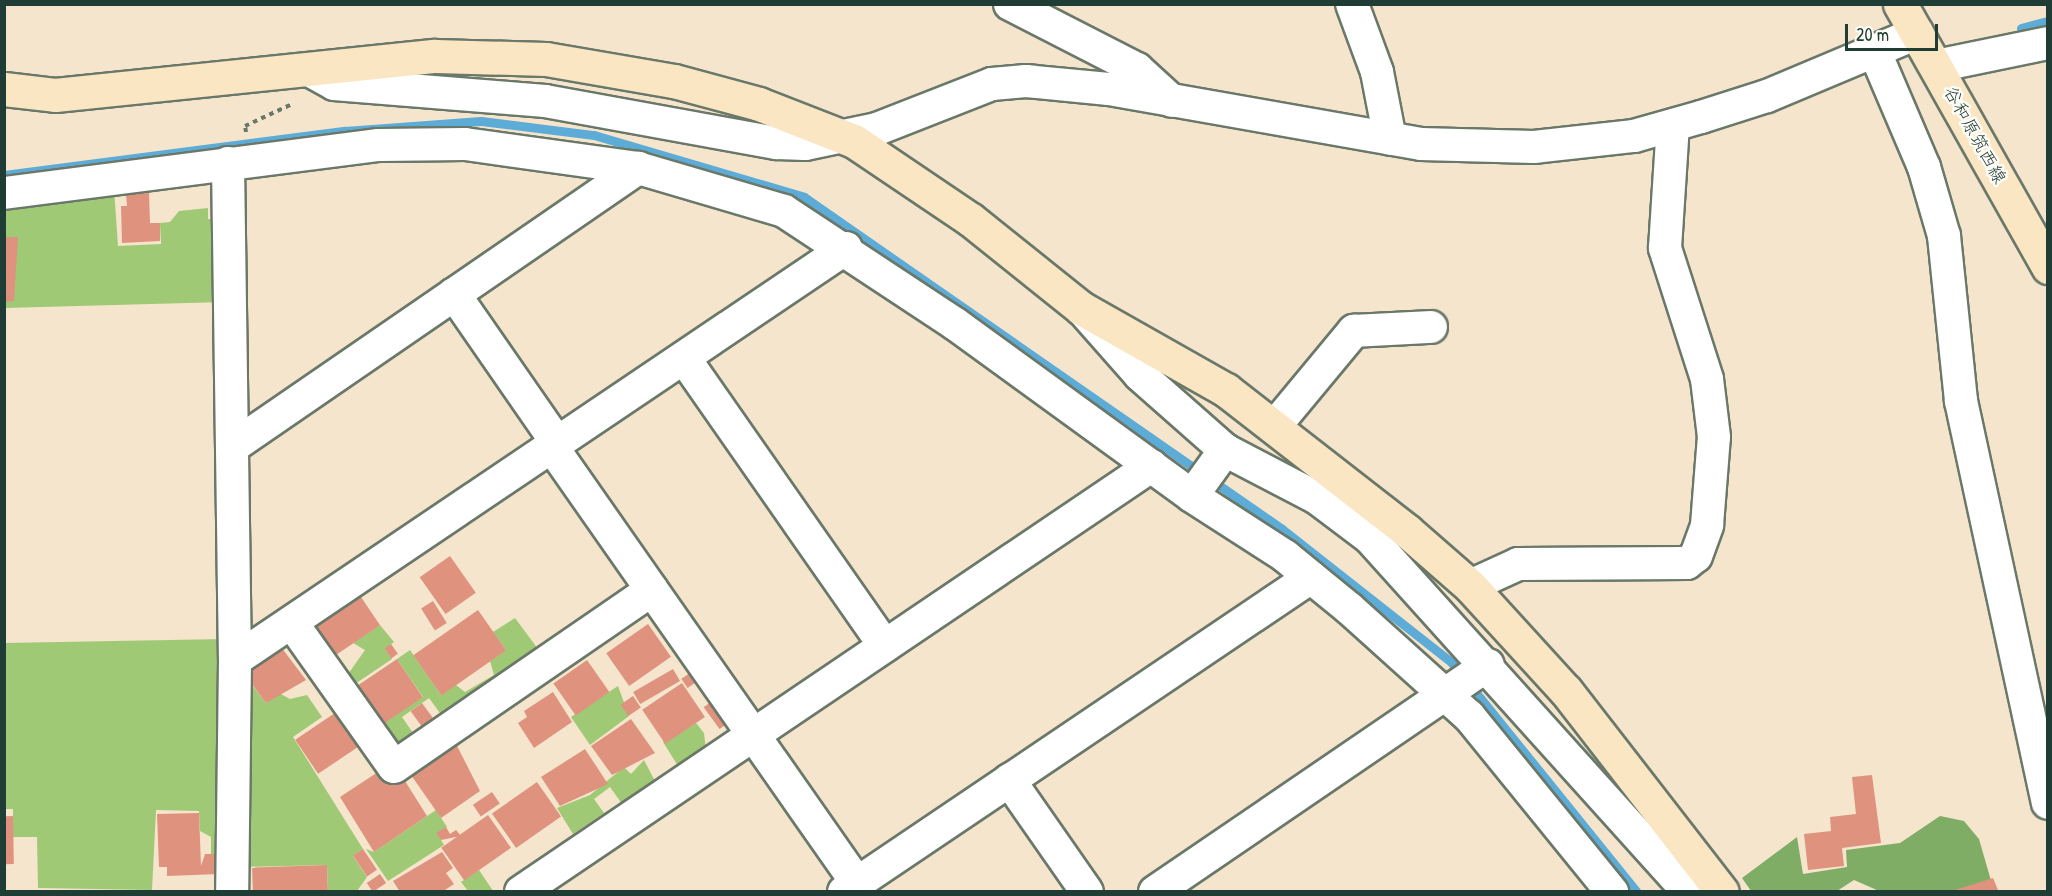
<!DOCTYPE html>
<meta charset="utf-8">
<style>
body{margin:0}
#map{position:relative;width:2052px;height:896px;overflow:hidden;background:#f5e5cc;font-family:"Patrick Hand","Klee One",sans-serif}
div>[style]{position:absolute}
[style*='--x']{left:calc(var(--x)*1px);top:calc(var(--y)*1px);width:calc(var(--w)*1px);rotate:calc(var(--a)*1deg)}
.green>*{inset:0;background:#9fc975}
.forest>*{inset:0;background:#7fad66}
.stream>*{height:9px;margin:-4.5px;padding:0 4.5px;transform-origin:4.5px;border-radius:4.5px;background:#5dabd7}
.building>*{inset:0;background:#df937e;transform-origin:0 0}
.path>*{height:4px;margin-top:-2px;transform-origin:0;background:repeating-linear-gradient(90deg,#6a7869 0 4.5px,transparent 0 9px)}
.roads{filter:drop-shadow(2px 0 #6a7869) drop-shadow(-2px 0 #6a7869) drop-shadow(0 2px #6a7869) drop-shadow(0 -2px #6a7869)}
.street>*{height:32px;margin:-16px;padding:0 16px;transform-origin:16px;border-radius:16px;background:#fff}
.secondary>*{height:33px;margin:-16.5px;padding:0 16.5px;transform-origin:16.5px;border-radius:16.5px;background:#fbe6c4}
span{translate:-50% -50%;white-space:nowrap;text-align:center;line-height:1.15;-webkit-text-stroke:5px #fdfcf7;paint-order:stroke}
.street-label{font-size:18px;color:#1f3d34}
.frame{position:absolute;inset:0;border:6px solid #1f3d34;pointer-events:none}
.scale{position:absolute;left:1845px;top:24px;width:93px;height:27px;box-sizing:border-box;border:3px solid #1f3d34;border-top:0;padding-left:8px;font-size:18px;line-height:21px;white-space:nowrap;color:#1f3d34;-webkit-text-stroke:4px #fdfcf7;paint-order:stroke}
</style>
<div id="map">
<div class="green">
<div style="clip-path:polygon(114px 188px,118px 246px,161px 244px,160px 223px,170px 222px,179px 211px,208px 208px,208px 219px,220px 220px,224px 302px,5px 308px,4px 199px)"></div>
<div style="clip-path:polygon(515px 618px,541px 653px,445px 720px,429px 698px,402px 717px,415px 736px,394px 744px,378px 722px,423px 697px,397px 659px,410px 650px,441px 695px,456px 685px,465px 692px,494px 675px,490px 661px,506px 650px,493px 632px)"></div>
<div style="clip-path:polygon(380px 625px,394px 642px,385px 649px,392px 659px,352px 686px,346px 677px,365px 650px,353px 643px)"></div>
<div style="clip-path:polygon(225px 639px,224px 854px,211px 854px,211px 837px,200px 831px,199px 811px,156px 810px,152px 890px,38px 888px,37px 837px,13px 837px,13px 809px,5px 809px,4px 643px)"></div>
<div style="clip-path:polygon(245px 676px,266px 703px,279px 693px,290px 699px,307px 695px,322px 717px,293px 737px,363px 849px,353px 856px,367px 877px,357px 891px,328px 891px,327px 865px,239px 867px)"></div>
<div style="clip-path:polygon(618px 686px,629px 716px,590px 745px,571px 717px)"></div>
<div style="clip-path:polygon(696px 723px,704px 733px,706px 751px,680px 769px,663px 742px)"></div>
<div style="clip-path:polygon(644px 760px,658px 787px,625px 808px,610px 787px,594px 799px,604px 813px,573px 834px,557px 808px,590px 795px,624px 767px,631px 774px)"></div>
<div style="clip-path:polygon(436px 810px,447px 827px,437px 833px,444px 845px,388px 881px,366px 849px,374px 852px)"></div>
<div style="clip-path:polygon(479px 870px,493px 891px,468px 891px,461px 882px)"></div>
</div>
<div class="forest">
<div style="clip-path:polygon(1940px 816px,1964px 821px,1979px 839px,1994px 891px,1879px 891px,1854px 880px,1837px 891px,1751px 891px,1742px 878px,1797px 837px,1803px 874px,1847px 867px,1846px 850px,1900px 843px)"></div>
</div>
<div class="stream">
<div style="--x:2021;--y:28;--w:28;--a:-15"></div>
<div style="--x:4;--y:175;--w:344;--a:-7.4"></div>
<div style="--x:345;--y:131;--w:136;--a:-4.2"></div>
<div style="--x:481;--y:121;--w:114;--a:7.1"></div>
<div style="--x:594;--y:135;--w:219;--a:16.4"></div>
<div style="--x:804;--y:197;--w:582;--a:34.78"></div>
<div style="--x:1282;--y:529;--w:216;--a:38.2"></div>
<div style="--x:1452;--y:663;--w:294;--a:51.1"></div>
</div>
<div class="building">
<div style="clip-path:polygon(149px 193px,150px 223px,160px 223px,160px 241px,122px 243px,121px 206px,127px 206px,126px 194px)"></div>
<div style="clip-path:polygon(4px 237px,18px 237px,14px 301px,4px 302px)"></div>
<div style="left:450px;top:556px;width:45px;height:37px;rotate:55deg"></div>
<div style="left:361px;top:597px;width:34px;height:55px;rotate:56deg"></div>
<div style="left:433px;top:601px;width:26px;height:14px;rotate:58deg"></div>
<div style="left:478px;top:610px;width:49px;height:79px;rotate:55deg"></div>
<div style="left:648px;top:624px;width:40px;height:51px;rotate:55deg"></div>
<div style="left:391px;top:644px;width:12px;height:8px;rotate:55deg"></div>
<div style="clip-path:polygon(281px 647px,306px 680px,266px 703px,245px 675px)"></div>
<div style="left:397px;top:659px;width:46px;height:51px;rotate:56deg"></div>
<div style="left:587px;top:660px;width:39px;height:41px;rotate:55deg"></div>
<div style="left:673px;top:669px;width:14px;height:46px;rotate:60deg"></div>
<div style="left:693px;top:671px;width:11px;height:14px;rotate:56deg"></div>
<div style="left:682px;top:683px;width:41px;height:48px;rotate:56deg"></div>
<div style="clip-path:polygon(553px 692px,572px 722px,534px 748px,518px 723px,527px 717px,524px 711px)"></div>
<div style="left:633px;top:696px;width:14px;height:15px;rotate:56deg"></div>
<div style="left:715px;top:699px;width:27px;height:14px;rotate:54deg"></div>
<div style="left:422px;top:703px;width:26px;height:14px;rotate:54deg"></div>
<div style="left:335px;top:713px;width:41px;height:48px;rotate:56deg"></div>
<div style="clip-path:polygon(631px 719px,655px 753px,612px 775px,591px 746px)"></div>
<div style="clip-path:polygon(455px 742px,480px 791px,441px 818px,411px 775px)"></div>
<div style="clip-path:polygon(585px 749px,608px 784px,560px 806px,541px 777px)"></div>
<div style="clip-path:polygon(381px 770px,391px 784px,405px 781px,427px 816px,374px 852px,340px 797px)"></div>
<div style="clip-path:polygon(1872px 775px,1881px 843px,1842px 848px,1844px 866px,1808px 870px,1804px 834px,1831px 831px,1830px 817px,1856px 814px,1852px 777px)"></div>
<div style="left:537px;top:782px;width:42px;height:55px;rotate:55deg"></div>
<div style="left:492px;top:792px;width:14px;height:23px;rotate:56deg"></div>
<div style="clip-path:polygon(199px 813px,201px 866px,205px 854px,224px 854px,219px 874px,167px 876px,167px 867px,159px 867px,157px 814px)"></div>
<div style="left:488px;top:815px;width:40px;height:57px;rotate:55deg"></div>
<div style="left:13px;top:816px;width:48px;height:9px;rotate:89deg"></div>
<div style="clip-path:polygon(446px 827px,450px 834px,456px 830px,461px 836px,441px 840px,436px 833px)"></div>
<div style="left:363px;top:849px;width:25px;height:12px;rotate:56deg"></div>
<div style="clip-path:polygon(442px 852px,453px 868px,446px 873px,454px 884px,442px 892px,400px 892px,393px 881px)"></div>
<div style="left:327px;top:865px;width:27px;height:75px;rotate:88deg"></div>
<div style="left:380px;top:874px;width:11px;height:16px;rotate:56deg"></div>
<div style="clip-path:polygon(1993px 878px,1998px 890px,1952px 892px,1952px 891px)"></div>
</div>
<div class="path">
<div style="--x:246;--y:132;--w:6;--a:-99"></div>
<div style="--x:245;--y:126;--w:50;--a:-25"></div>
</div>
<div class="roads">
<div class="street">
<div style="--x:1010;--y:4;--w:143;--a:27.1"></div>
<div style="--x:1137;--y:69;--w:47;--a:42.4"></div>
<div style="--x:1352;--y:4;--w:72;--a:69.8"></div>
<div style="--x:1377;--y:72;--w:68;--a:79"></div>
<div style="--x:1874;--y:50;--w:127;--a:66.9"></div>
<div style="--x:1924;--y:167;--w:72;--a:73.8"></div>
<div style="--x:1944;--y:236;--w:166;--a:84.1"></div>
<div style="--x:1961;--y:401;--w:411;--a:77.8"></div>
<div style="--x:1936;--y:66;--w:114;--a:-11.6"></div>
<div style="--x:309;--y:70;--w:29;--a:29"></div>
<div style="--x:334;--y:84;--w:212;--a:4.6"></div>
<div style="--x:545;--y:101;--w:236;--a:10.3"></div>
<div style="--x:777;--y:143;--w:28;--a:2"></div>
<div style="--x:805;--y:144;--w:74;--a:-11.8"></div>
<div style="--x:877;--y:129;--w:123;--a:-21.4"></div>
<div style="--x:992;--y:84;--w:34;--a:-5"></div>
<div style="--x:1026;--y:81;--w:83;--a:5.5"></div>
<div style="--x:1109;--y:89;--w:317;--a:10"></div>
<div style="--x:1421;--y:144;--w:113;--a:1.5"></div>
<div style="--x:1534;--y:147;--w:101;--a:-6.3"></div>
<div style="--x:1634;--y:136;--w:70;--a:-15.8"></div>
<div style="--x:1701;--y:117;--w:69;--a:-17.7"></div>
<div style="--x:1767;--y:96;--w:163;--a:-22.8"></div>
<div style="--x:228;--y:163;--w:497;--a:89.2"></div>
<div style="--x:235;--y:660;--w:232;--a:90.7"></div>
<div style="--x:4;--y:193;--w:378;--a:-7.3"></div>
<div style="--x:379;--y:145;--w:86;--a:-0.7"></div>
<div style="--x:465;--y:144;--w:175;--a:7.9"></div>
<div style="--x:638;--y:168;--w:152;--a:16.4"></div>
<div style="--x:784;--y:211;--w:204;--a:33.4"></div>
<div style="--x:954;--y:323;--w:294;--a:36"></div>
<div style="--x:1192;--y:496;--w:111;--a:32.8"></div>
<div style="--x:1285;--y:556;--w:84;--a:39.2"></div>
<div style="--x:1350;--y:609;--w:160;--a:42"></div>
<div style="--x:1469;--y:716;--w:227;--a:50.9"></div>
<div style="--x:454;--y:294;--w:183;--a:55.3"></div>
<div style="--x:1081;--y:308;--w:89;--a:48.6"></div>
<div style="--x:1140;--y:375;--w:113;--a:41.4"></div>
<div style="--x:1225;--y:450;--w:104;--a:27.6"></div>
<div style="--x:1317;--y:498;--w:66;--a:37"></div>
<div style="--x:1370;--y:538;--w:477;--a:48"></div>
<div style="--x:684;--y:358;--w:351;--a:55.1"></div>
<div style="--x:1275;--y:426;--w:124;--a:-50.3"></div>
<div style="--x:1354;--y:331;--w:77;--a:-3"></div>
<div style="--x:232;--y:447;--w:493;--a:-34.5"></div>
<div style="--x:552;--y:447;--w:532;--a:55.03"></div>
<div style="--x:1192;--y:496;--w:57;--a:-54.3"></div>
<div style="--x:1470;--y:586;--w:53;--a:-24.6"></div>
<div style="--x:1518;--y:564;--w:169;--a:-0.3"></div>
<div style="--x:1687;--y:563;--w:11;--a:-38"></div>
<div style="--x:1696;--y:556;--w:33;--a:-70"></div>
<div style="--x:1707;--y:525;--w:88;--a:-85.5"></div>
<div style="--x:1714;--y:437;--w:58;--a:-96.9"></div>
<div style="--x:1707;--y:379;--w:138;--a:-107.8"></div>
<div style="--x:1665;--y:248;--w:123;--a:-86.3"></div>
<div style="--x:292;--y:623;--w:176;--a:54.7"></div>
<div style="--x:394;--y:767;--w:313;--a:-34.5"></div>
<div style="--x:235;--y:660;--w:737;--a:-33.99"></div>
<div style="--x:1009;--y:780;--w:136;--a:55.1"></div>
<div style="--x:521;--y:892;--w:761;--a:-34.07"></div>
<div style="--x:844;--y:892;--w:563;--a:-34"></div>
<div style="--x:1155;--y:892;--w:403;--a:-34.3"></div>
</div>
<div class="secondary">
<div style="--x:1900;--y:4;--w:302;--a:60.6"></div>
<div style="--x:4;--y:89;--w:51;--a:6.7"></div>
<div style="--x:55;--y:95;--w:382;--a:-5.9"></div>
<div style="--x:435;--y:56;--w:111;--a:1.5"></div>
<div style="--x:546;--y:59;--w:130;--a:9.8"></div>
<div style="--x:674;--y:81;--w:88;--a:15.1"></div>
<div style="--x:759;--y:104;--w:102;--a:21.3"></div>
<div style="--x:854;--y:141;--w:141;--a:34"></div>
<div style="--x:971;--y:220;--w:141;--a:38.7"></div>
<div style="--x:1081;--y:308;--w:167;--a:29.5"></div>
<div style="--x:1226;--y:390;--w:229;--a:37.9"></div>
<div style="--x:1407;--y:531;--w:84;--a:41.1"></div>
<div style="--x:1470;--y:586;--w:142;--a:47.6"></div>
<div style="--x:1566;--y:691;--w:254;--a:52.2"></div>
</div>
</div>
<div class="street-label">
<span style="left:1975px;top:135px;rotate:61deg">谷和原筑西線</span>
</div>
<div class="frame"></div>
<div class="scale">20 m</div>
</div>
